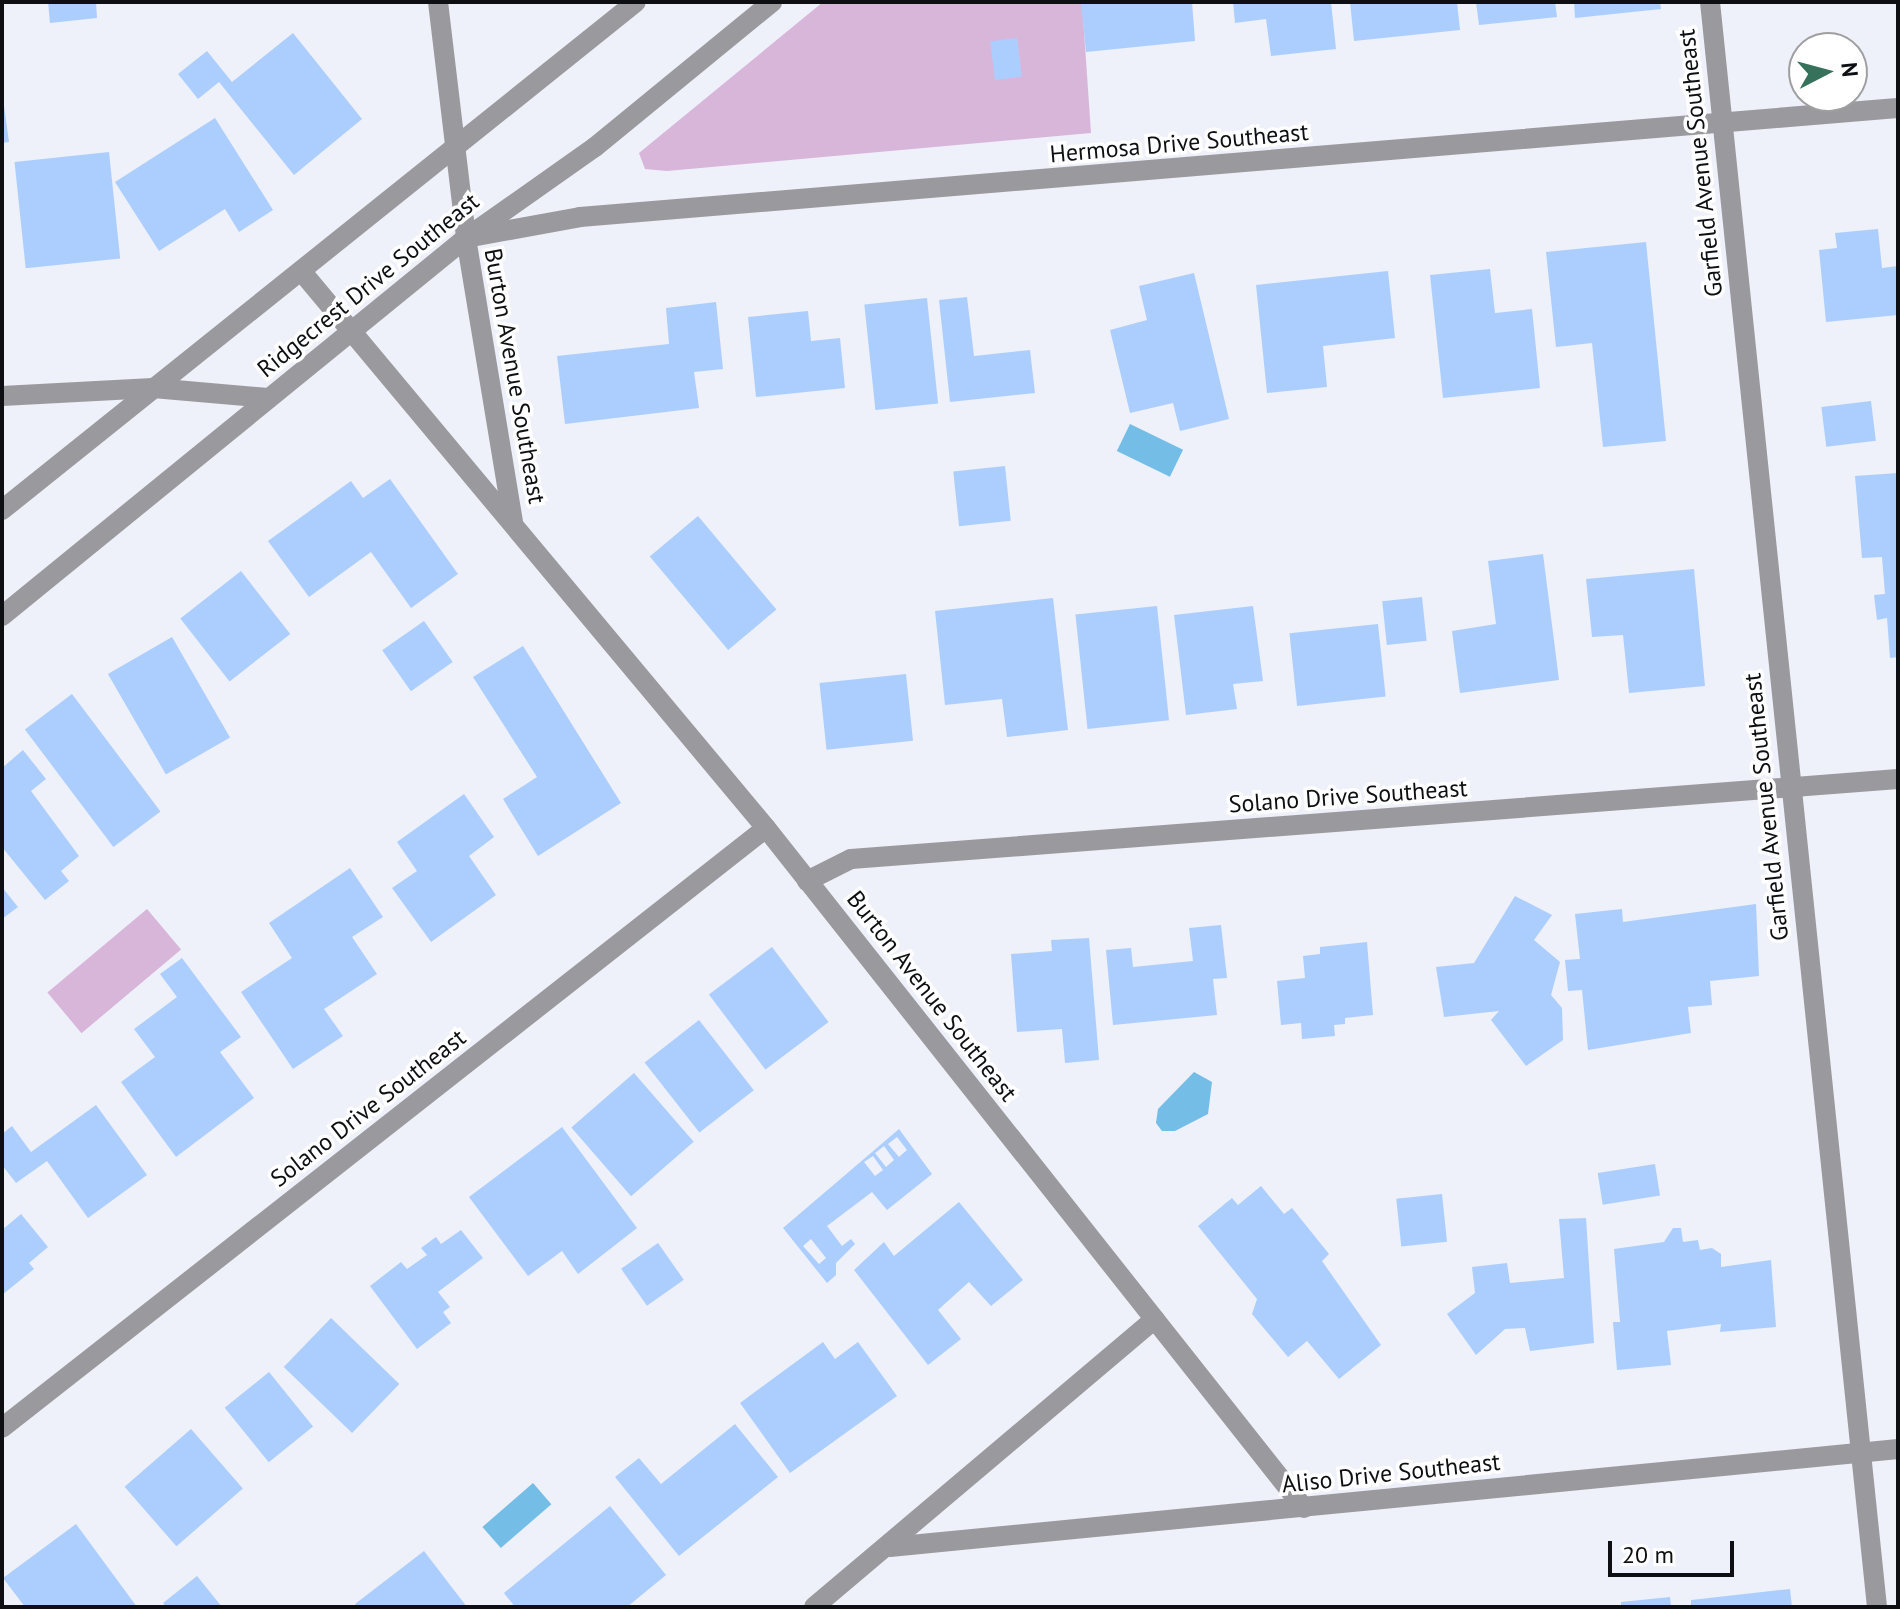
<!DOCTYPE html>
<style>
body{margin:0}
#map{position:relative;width:1900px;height:1609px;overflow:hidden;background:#eef0fa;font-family:"PT Sans",sans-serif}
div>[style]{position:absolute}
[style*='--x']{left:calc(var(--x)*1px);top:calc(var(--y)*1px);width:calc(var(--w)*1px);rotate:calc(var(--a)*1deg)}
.green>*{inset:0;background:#d8b6da;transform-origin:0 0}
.water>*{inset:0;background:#73bde7;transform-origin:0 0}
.building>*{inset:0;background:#accefe;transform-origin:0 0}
.minor>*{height:20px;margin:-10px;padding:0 10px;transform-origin:10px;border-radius:10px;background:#9a999d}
.tertiary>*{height:20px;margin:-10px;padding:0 10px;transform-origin:10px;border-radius:10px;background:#9a999d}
span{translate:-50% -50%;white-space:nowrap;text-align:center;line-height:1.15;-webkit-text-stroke:7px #fff;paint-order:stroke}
.street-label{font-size:24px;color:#0e0f12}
.frame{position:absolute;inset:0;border:4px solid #0e0f12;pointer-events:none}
.north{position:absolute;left:1788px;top:32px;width:80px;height:80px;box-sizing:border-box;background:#fff;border:2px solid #9f9fa0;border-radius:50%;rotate:84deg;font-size:22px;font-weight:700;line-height:32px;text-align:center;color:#0e0f12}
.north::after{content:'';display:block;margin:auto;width:28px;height:36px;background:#35715b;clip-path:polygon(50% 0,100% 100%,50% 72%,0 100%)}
.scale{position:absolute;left:1608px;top:1541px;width:126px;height:36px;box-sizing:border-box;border:4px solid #0e0f12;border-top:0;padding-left:10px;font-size:24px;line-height:28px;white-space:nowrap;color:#0e0f12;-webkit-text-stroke:6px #fff;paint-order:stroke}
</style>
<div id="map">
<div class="green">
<div style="clip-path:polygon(823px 2px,1082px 2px,1091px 133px,667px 171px,645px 169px,639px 153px)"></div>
<div style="left:147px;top:909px;width:53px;height:130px;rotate:50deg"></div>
</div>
<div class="water">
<div style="left:1130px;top:424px;width:59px;height:30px;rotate:26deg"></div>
<div style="clip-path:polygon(1194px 1072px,1212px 1082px,1208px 1114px,1175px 1131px,1162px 1131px,1156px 1123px,1158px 1109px)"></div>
<div style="left:533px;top:1483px;width:28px;height:67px;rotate:49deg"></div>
</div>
<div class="building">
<div style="clip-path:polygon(48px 2px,96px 2px,97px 18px,50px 23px)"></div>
<div style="clip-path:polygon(1081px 2px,1192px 2px,1195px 41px,1086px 52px)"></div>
<div style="clip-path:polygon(1233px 2px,1331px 2px,1336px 49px,1271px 56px,1266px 19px,1235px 23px)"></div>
<div style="clip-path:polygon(1350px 2px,1457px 2px,1460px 30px,1354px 41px)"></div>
<div style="clip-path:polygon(1476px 2px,1555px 2px,1557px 17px,1479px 25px)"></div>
<div style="clip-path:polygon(1574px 2px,1660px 2px,1661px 9px,1575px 18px)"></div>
<div style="clip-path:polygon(293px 33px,362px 119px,294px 175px,219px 82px,198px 99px,178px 74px,207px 51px,232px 82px)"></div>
<div style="left:1017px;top:38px;width:39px;height:27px;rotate:83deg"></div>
<div style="clip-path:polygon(2px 91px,9px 142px,2px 143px)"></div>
<div style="clip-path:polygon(215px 118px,273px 210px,239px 232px,225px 209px,159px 251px,115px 182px)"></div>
<div style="left:109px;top:152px;width:107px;height:95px;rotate:84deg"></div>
<div style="clip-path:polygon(1878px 229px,1882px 268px,1898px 266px,1898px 315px,1826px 322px,1819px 250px,1837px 248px,1835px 233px)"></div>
<div style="clip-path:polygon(1646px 242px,1666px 441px,1603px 447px,1592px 343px,1556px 347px,1546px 252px)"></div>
<div style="clip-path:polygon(1490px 269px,1495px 313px,1532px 309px,1540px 388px,1443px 398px,1430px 275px)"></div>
<div style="clip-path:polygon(1388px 271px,1395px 338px,1323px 346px,1327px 387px,1267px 393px,1256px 285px)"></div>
<div style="clip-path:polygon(1194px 273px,1229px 419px,1180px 431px,1173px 403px,1130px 413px,1110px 330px,1147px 320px,1139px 286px)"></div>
<div style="clip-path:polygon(967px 297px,974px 356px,1030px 350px,1035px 393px,950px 402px,939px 300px)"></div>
<div style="left:927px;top:298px;width:106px;height:63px;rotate:84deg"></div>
<div style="clip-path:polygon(716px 302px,723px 369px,694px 372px,699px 408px,565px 424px,557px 356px,669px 344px,666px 308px)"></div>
<div style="clip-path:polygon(808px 311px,811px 341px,840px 338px,845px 388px,756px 397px,748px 317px)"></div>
<div style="left:1871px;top:401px;width:40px;height:50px;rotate:83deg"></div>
<div style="left:1005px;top:466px;width:55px;height:52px;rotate:84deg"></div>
<div style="clip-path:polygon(1898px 473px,1898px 657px,1890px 658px,1887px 618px,1877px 620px,1874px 595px,1885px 594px,1882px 557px,1862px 558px,1855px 476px)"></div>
<div style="clip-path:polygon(390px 479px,458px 574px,411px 608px,371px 552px,309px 597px,268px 541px,351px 481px,363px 498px)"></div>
<div style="left:698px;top:516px;width:122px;height:63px;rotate:50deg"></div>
<div style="clip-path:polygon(1543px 554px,1559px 680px,1460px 693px,1452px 631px,1496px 624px,1488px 561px)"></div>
<div style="clip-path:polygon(1694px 569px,1705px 686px,1629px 693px,1623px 635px,1592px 637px,1586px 579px)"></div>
<div style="left:241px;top:571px;width:80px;height:77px;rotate:52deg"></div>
<div style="left:1422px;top:597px;width:44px;height:40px;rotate:84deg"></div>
<div style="clip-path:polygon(1053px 598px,1068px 730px,1007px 737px,1002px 699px,945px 705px,935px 611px)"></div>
<div style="left:1157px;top:606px;width:115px;height:82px;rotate:84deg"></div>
<div style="clip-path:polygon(1253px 606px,1263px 681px,1233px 684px,1237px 709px,1186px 715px,1174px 615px)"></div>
<div style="left:424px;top:621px;width:50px;height:51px;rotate:55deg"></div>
<div style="left:1378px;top:624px;width:73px;height:89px;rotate:84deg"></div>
<div style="left:172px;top:637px;width:116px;height:74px;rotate:60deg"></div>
<div style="clip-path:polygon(523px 646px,621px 803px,538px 856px,503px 799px,537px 777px,473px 677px)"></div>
<div style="left:906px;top:674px;width:67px;height:87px;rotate:84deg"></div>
<div style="left:72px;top:694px;width:147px;height:59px;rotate:53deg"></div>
<div style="clip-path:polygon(23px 750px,46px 779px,31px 791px,79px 856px,61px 871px,69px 881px,45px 900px,2px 847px,2px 768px)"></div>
<div style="clip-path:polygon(464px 794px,494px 837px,469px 856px,496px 895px,431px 942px,392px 888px,417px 871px,397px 842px)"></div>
<div style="clip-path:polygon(350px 868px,383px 917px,352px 937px,377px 974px,324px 1009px,343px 1036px,293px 1069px,241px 992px,292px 958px,269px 923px)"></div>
<div style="clip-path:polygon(2px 887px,18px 907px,2px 919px)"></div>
<div style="clip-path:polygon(1515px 896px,1552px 915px,1534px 940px,1560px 962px,1551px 995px,1562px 1008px,1563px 1040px,1526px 1066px,1491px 1020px,1499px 1011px,1444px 1017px,1436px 967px,1474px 963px)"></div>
<div style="clip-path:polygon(1756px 904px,1759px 976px,1710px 981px,1712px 1005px,1688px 1007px,1691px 1033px,1588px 1050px,1582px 990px,1568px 991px,1565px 960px,1580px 959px,1575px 914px,1622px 909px,1623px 922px)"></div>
<div style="clip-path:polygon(1221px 925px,1227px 978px,1213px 979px,1217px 1015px,1113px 1025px,1106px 950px,1131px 948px,1133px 967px,1193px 961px,1189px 928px)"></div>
<div style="clip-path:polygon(1089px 938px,1099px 1060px,1065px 1063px,1062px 1029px,1017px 1032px,1011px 954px,1052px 951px,1051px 940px)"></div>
<div style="clip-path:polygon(1367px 942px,1373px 1015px,1345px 1018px,1345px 1024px,1334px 1025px,1335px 1036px,1302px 1039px,1301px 1023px,1281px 1025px,1277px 981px,1305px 978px,1303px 956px,1320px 954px,1320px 947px)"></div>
<div style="left:772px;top:947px;width:94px;height:79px;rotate:53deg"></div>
<div style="clip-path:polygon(182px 958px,241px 1037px,220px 1052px,254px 1098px,176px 1157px,121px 1082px,155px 1057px,134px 1029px,177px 997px,160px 974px)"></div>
<div style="left:699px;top:1020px;width:89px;height:69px;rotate:52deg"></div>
<div style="left:634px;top:1073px;width:91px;height:83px;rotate:49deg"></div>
<div style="clip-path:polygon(96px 1105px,147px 1175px,88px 1218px,47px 1161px,16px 1183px,2px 1165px,2px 1134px,12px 1126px,31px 1152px)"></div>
<div style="clip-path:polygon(562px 1127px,637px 1228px,578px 1274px,562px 1251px,528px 1276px,469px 1197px)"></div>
<div style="clip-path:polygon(evenodd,899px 1129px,932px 1174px,887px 1210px,872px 1192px,827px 1226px,842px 1246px,851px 1239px,855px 1244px,836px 1263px,836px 1275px,827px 1283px,783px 1228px,899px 1129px,897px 1137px,907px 1150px,899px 1157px,888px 1144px,897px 1137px,899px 1129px,884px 1146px,894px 1160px,886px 1167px,875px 1153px,884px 1146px,899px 1129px,873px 1156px,883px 1170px,875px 1176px,864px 1162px,873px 1156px,899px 1129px,811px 1239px,826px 1258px,819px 1264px,803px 1246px,811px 1239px)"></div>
<div style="left:1655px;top:1164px;width:32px;height:58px;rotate:81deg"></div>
<div style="clip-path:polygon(1261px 1186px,1284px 1214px,1292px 1208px,1329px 1254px,1322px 1261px,1381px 1345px,1339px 1379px,1307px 1341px,1288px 1357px,1252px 1314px,1257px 1299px,1198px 1226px,1232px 1198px,1238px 1205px)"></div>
<div style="left:1442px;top:1194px;width:48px;height:46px;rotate:84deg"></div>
<div style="clip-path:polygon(959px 1202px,1023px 1280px,991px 1306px,969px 1282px,938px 1310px,961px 1339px,928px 1365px,854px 1270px,884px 1242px,894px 1256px)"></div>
<div style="clip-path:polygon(21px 1214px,48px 1247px,29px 1263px,34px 1269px,2px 1295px,2px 1230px)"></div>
<div style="clip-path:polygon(1586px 1218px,1594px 1343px,1530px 1351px,1525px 1328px,1505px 1329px,1476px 1355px,1447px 1314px,1475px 1293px,1472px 1267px,1507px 1263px,1510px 1283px,1564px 1278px,1559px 1219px)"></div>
<div style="clip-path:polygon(1673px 1228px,1681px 1228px,1683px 1242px,1698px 1240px,1700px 1250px,1712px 1248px,1721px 1254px,1721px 1267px,1771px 1260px,1776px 1327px,1720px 1332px,1721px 1324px,1667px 1331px,1671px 1365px,1617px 1370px,1613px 1322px,1620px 1322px,1614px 1249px,1664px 1242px)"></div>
<div style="clip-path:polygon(461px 1230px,483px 1258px,438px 1292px,450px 1307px,443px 1312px,451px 1323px,417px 1349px,370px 1286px,401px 1262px,407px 1269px,427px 1255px,421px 1248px,436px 1237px,441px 1244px)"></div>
<div style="left:658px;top:1243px;width:45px;height:45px;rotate:55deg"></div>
<div style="left:331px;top:1318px;width:95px;height:68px;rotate:44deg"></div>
<div style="clip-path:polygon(823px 1342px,835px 1359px,858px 1342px,897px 1396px,790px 1473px,740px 1403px)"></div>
<div style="left:269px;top:1372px;width:70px;height:57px;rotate:51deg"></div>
<div style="clip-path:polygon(735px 1424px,778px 1477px,679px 1556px,615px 1477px,639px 1458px,661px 1484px)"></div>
<div style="left:191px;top:1429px;width:79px;height:88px;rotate:49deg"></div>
<div style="clip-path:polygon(610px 1506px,666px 1575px,627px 1607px,515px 1607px,504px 1593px)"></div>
<div style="clip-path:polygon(76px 1524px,137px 1607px,25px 1607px,3px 1578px)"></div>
<div style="clip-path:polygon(424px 1551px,467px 1607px,358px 1607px,355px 1604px)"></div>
<div style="clip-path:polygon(197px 1576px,222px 1607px,166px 1607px,163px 1603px)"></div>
<div style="clip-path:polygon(1790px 1589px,1792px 1607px,1691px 1607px,1691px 1600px)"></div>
<div style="clip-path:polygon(1670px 1597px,1671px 1607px,1621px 1607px,1621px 1602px)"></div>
</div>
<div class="minor">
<div style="--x:438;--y:2;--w:238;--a:83.2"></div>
<div style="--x:466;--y:238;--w:287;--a:80.6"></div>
<div style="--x:1710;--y:2;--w:1614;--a:84.06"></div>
<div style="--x:466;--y:238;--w:116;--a:-10.4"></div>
<div style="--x:580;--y:217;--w:1322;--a:-4.73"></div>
<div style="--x:302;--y:272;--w:724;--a:50.15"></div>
<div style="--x:766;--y:828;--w:867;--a:51.65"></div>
<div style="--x:2;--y:396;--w:151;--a:-3"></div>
<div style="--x:153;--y:388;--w:115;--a:5"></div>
<div style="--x:807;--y:881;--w:49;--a:-26.6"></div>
<div style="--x:851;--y:859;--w:1050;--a:-4.37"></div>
<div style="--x:2;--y:1428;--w:971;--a:-38.14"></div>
<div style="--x:890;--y:1547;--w:1013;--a:-5.55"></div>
<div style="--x:814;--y:1607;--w:446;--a:-40.2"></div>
</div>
<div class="tertiary">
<div style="--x:2;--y:510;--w:812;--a:-38.7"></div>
<div style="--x:2;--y:616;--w:598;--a:-39.17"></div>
<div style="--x:466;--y:238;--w:158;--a:-35.2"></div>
<div style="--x:595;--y:147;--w:229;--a:-39.3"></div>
</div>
<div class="street-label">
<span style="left:1179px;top:143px;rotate:-5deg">Hermosa Drive Southeast</span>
<span style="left:1700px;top:163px;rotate:-96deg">Garfield Avenue Southeast</span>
<span style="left:368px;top:285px;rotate:-39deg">Ridgecrest Drive Southeast</span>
<span style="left:515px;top:376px;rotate:80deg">Burton Avenue Southeast</span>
<span style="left:1348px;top:796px;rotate:-4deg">Solano Drive Southeast</span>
<span style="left:1766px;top:807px;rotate:-96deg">Garfield Avenue Southeast</span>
<span style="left:932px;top:996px;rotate:52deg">Burton Avenue Southeast</span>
<span style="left:368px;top:1108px;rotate:-38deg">Solano Drive Southeast</span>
<span style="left:1391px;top:1473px;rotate:-6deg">Aliso Drive Southeast</span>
</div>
<div class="frame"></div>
<div class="north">N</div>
<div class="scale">20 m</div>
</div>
